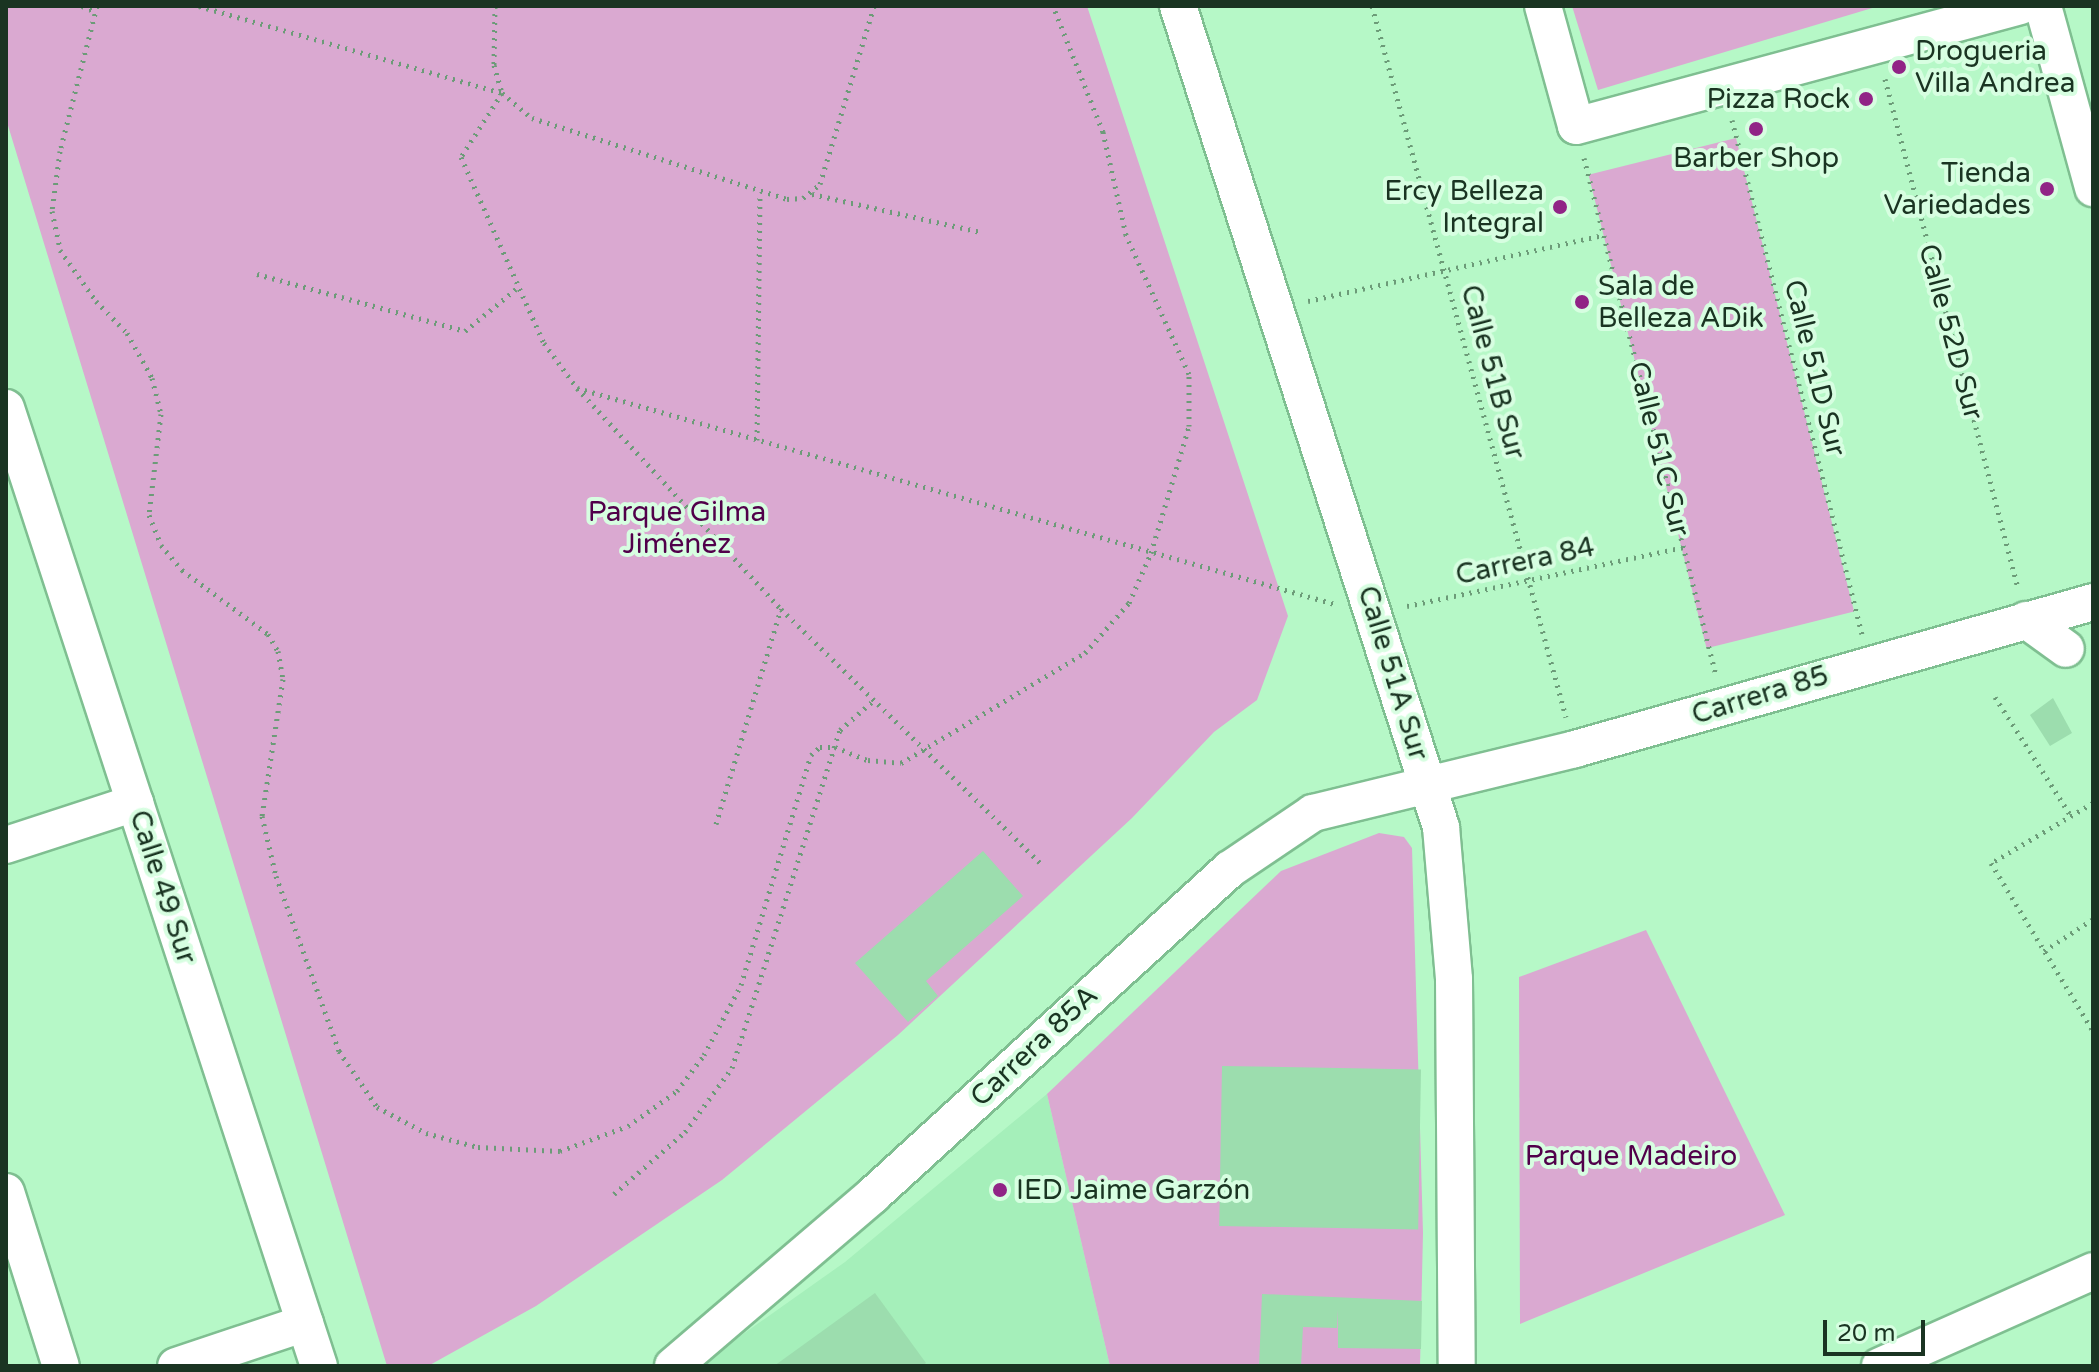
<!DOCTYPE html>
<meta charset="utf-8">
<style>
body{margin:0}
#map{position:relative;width:2099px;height:1372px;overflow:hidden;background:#b6f8c7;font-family:"Varela Round",sans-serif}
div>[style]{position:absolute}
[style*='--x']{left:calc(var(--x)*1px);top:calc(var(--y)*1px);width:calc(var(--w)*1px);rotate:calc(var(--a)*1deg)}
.built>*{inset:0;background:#a5efba}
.green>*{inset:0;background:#daa9d1;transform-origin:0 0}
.building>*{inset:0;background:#9cddae;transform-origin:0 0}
.path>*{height:5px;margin-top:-2.5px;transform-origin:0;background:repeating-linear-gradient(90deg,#6c9b78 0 2px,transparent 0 8px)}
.roads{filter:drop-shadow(2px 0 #7fbf91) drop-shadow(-2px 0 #7fbf91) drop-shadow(0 2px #7fbf91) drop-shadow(0 -2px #7fbf91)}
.minor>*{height:36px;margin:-18px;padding:0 18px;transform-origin:18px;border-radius:18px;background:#fff}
.dots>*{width:22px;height:22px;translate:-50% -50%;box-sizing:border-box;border:4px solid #d7fee1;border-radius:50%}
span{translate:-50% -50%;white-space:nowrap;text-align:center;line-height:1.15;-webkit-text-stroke:8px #d7fee1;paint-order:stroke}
.poi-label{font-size:28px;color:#1a3422}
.left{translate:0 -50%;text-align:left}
.right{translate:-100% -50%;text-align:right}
.street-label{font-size:28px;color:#1a3422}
.park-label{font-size:28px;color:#51004a}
.frame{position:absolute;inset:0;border:8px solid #1a3422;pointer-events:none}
.scale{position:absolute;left:1823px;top:1320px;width:102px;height:36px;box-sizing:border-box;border:4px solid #1a3422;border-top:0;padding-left:10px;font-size:24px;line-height:28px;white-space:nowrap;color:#1a3422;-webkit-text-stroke:6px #d7fee1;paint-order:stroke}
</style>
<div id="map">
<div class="built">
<div style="clip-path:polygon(1047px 1094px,1110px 1366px,698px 1366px,845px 1262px)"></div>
</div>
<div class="green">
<div style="clip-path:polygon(6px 6px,1087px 6px,1288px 616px,1257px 700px,1214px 732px,1132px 818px,898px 1035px,722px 1180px,536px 1306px,428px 1366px,387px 1366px,6px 119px)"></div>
<div style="clip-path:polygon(1572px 6px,1879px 6px,1598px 90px)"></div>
<div style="left:1736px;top:138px;width:488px;height:152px;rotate:76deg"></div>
<div style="clip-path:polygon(1379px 833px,1404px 837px,1412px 848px,1423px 1233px,1420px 1366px,1110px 1366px,1047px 1094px,1281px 871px)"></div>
<div style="clip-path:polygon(1646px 930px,1785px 1215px,1520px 1324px,1519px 977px)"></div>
</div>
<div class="building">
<div style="clip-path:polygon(2053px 698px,2072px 733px,2050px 746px,2030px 715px)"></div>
<div style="clip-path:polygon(983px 851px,1023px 896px,926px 981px,938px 996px,908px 1022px,855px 963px)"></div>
<div style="left:1222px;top:1066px;width:199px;height:160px;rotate:1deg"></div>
<div style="clip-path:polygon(875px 1293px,926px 1363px,922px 1366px,774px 1366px)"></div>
<div style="clip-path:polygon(1262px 1294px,1422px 1301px,1421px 1349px,1338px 1348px,1338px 1310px,1337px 1328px,1303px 1327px,1301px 1366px,1259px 1366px)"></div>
</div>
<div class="path">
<div style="--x:82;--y:6;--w:13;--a:23"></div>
<div style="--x:97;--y:6;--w:150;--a:104.3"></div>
<div style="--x:60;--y:151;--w:61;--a:97.6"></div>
<div style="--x:52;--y:211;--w:40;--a:78"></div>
<div style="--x:60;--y:250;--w:62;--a:54.8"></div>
<div style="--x:96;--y:301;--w:45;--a:45.9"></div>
<div style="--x:127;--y:333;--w:51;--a:60.9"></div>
<div style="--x:152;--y:378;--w:37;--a:76"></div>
<div style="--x:161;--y:414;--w:102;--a:96.8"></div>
<div style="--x:149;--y:515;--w:32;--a:68"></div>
<div style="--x:161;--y:545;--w:33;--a:50"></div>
<div style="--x:182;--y:570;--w:107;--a:36.7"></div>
<div style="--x:268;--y:634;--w:20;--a:60"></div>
<div style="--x:278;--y:651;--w:28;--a:80"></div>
<div style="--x:283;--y:679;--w:139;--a:98.7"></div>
<div style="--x:262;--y:816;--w:62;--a:76.9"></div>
<div style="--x:276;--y:876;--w:186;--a:70.2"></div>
<div style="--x:339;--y:1051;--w:68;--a:55.8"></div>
<div style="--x:377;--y:1107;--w:55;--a:28"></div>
<div style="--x:426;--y:1133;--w:54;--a:15.1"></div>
<div style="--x:478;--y:1147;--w:82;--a:2.8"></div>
<div style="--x:560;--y:1151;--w:72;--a:-20.2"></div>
<div style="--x:628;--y:1126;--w:60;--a:-35.5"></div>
<div style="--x:677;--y:1091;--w:45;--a:-53.1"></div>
<div style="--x:704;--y:1055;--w:79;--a:-62.1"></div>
<div style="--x:741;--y:985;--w:240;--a:-73.1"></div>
<div style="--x:811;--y:755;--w:12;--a:-42"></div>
<div style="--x:820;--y:747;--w:15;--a:0"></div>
<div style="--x:835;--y:747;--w:35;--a:22"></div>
<div style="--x:868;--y:760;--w:33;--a:5"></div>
<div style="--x:901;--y:763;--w:214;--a:-30.9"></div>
<div style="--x:1085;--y:653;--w:67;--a:-48.7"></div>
<div style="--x:1129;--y:603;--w:55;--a:-66.3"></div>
<div style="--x:1151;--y:553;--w:133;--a:-73.3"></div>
<div style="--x:1189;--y:426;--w:52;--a:-90"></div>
<div style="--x:1189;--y:374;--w:153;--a:-114.4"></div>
<div style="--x:1126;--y:235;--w:106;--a:-102.6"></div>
<div style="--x:1103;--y:132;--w:136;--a:-111.6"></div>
<div style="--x:199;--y:6;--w:315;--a:16"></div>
<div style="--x:502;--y:93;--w:39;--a:40"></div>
<div style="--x:532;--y:118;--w:268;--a:17.6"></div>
<div style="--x:787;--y:199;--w:16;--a:-4"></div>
<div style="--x:803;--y:198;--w:22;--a:-39"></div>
<div style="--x:820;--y:184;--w:186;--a:-73.1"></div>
<div style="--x:495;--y:6;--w:59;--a:91"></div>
<div style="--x:494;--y:65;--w:29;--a:74"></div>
<div style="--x:502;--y:93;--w:76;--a:122.6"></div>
<div style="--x:461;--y:157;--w:204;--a:66"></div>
<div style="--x:544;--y:343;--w:56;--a:53.7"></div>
<div style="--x:577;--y:388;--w:301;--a:47.3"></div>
<div style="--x:781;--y:609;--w:364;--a:44.4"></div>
<div style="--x:1372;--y:6;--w:737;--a:74.74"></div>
<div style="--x:1885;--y:79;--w:526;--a:75.36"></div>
<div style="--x:1732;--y:120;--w:530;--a:75.81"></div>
<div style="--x:1584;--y:158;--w:534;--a:75.68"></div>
<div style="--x:812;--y:194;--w:173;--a:12.7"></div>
<div style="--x:257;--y:274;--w:216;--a:15.3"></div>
<div style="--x:465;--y:331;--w:66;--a:-39.5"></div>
<div style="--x:1308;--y:301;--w:303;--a:-12.6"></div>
<div style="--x:577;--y:388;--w:788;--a:15.91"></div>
<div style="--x:757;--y:440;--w:248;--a:-89.3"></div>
<div style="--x:1407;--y:606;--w:283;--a:-12"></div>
<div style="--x:1995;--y:697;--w:141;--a:57.4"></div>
<div style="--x:2093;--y:803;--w:118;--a:149.5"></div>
<div style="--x:1991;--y:863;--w:197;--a:58.7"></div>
<div style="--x:716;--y:824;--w:225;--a:-73.2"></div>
<div style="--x:2044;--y:951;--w:59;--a:-33.1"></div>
<div style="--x:614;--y:1194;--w:94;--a:-41.1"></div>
<div style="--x:685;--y:1132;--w:79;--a:-53.7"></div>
<div style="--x:732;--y:1068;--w:355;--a:-72.3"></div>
<div style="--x:840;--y:730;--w:44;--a:-41.3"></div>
</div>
<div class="roads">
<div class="minor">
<div style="--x:1178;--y:6;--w:862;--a:72.24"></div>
<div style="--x:1441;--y:827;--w:153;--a:85.1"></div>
<div style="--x:1454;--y:979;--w:387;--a:89.6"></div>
<div style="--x:1543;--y:6;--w:124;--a:74.6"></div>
<div style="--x:1576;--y:126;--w:460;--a:-15.1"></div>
<div style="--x:2043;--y:6;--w:189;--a:74.6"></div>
<div style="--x:6;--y:408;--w:1008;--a:71.91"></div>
<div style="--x:2026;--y:620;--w:49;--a:35.9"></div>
<div style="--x:6;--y:845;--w:136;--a:-18"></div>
<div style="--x:6;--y:1192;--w:182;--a:72.5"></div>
<div style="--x:176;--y:1366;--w:136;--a:-18.4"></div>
<div style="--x:673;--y:1366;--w:263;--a:-40.5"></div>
<div style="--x:873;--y:1195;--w:483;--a:-42.4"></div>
<div style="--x:1230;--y:869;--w:100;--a:-34"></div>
<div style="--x:1313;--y:813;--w:270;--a:-13.7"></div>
<div style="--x:1575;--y:749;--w:538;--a:-15.84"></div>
<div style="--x:1880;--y:1366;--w:233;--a:-24"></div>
</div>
</div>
<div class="dots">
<div style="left:1899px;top:67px;background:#912486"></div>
<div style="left:1866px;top:99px;background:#912486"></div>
<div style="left:1756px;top:129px;background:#912486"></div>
<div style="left:2047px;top:189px;background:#912486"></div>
<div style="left:1560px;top:207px;background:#912486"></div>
<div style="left:1582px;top:302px;background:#912486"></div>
<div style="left:1000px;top:1190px;background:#912486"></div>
</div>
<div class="poi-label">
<span class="left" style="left:1915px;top:67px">Drogueria<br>Villa Andrea</span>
<span class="right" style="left:1850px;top:99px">Pizza Rock</span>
<span style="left:1756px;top:158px">Barber Shop</span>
<span class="right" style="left:2031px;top:189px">Tienda<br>Variedades</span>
<span class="right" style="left:1544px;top:207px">Ercy Belleza<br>Integral</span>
<span class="left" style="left:1598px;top:302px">Sala de<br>Belleza ADik</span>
<span class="left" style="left:1016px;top:1190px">IED Jaime Garzón</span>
</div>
<div class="street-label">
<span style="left:1951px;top:332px;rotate:75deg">Calle 52D Sur</span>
<span style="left:1815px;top:368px;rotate:76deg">Calle 51D Sur</span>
<span style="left:1493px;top:372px;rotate:75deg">Calle 51B Sur</span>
<span style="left:1659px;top:449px;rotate:76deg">Calle 51C Sur</span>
<span style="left:1525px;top:561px;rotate:-12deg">Carrera 84</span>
<span style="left:1393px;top:673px;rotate:73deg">Calle 51A Sur</span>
<span style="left:1760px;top:695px;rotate:-17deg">Carrera 85</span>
<span style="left:163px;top:887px;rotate:72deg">Calle 49 Sur</span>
<span style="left:1034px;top:1046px;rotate:-43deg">Carrera 85A</span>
</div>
<div class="park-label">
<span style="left:677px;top:528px">Parque Gilma<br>Jiménez</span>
<span style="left:1631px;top:1156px">Parque Madeiro</span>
</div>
<div class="frame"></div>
<div class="scale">20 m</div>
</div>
